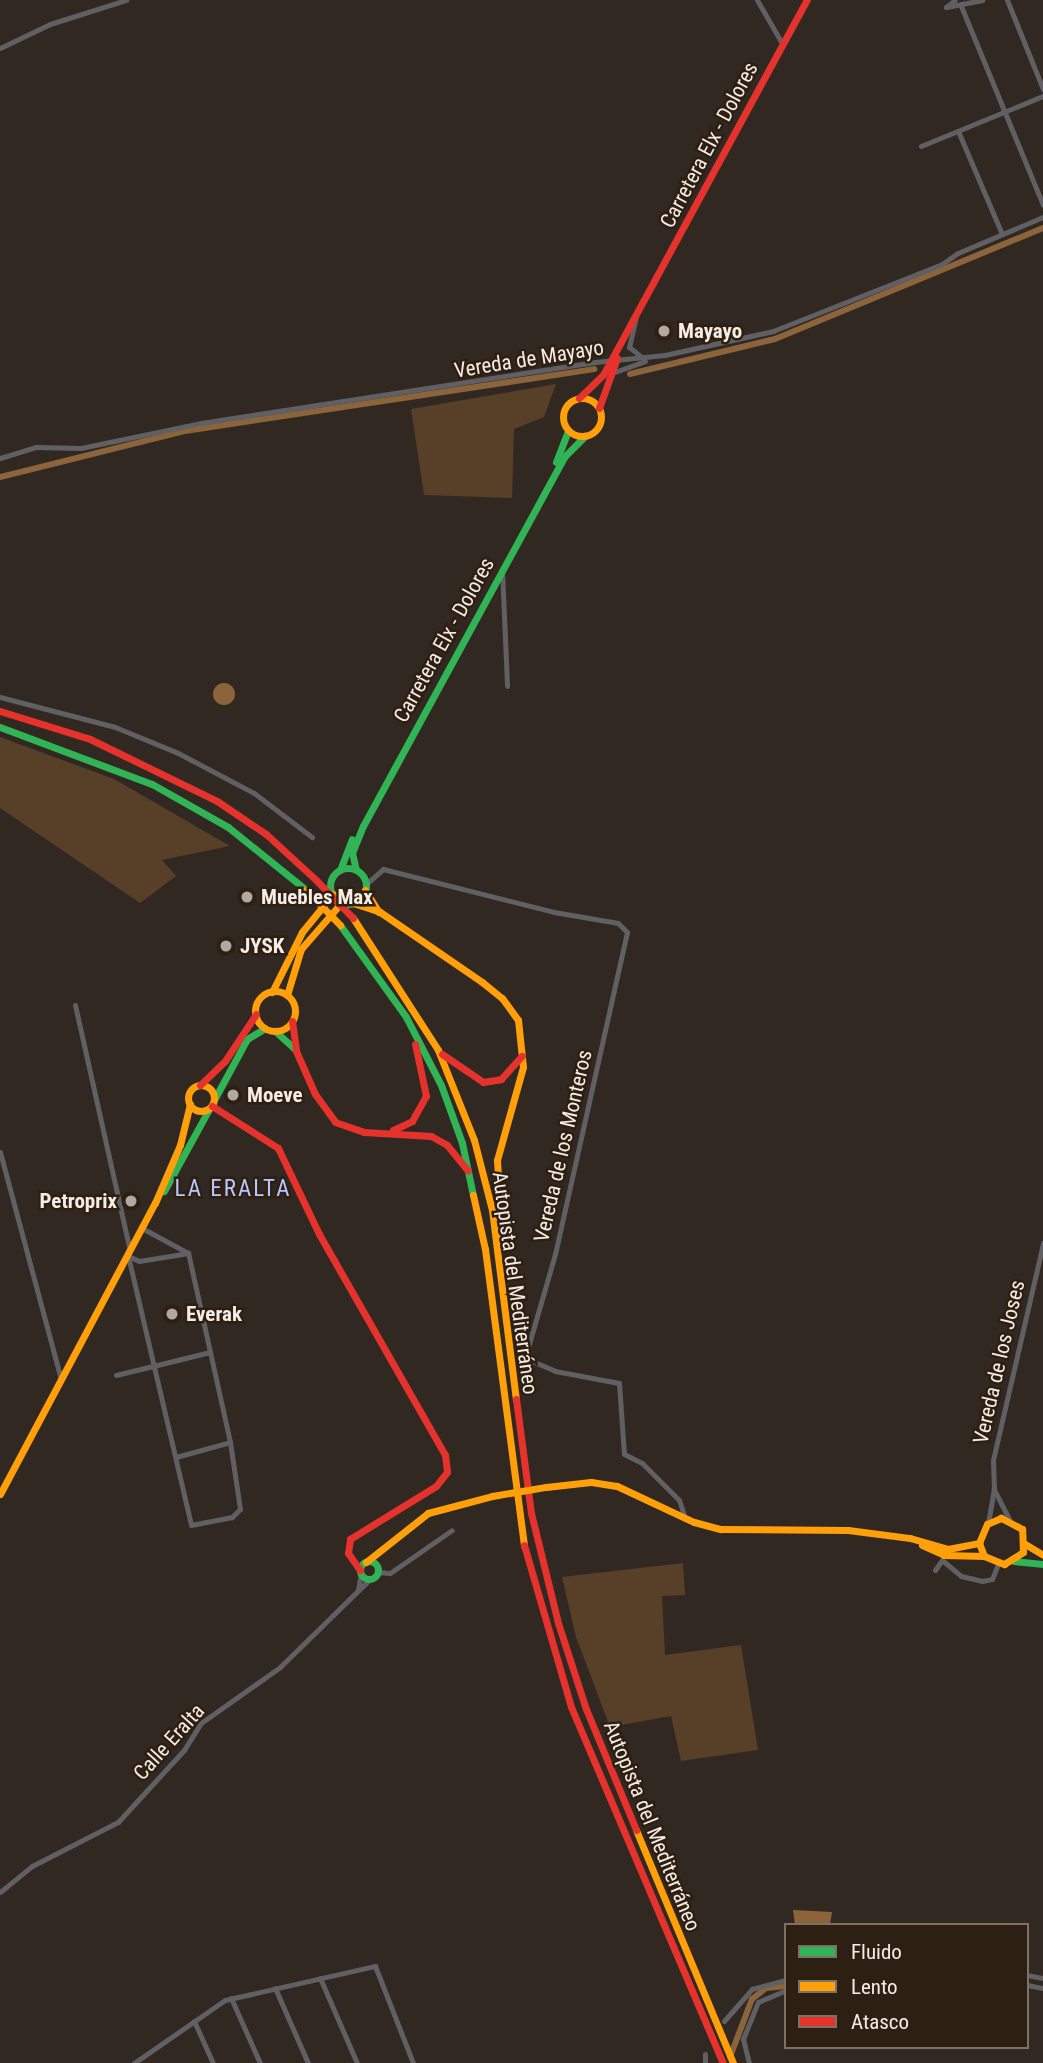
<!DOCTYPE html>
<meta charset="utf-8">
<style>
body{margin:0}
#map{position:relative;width:1043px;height:2063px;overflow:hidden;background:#312921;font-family:"Roboto Condensed",sans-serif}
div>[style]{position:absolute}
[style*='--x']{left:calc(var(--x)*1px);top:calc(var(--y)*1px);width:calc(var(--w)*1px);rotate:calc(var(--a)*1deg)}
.green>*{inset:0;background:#573f28}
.water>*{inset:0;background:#8c643c}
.round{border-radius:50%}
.canal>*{height:6px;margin:-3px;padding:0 3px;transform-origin:3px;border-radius:3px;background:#8c643c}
.street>*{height:5px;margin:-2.5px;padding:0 2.5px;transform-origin:2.5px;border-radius:2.5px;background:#606064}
.fast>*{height:7px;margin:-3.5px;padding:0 3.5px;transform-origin:3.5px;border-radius:3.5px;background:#30b455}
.fast>.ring{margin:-3.5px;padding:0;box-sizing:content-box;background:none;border:7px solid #30b455;border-radius:50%}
.slow>*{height:7px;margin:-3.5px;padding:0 3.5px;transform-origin:3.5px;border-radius:3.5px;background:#ff9f0a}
.slow>.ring{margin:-3.5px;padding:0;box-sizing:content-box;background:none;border:7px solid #ff9f0a;border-radius:50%}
.jam>*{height:7px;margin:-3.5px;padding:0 3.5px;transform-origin:3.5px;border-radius:3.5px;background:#e5322d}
.slow-bridge>*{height:7px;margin:-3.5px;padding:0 3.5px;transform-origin:3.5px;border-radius:3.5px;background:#ff9f0a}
.jam-bridge>*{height:7px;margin:-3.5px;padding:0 3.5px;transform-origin:3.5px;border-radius:3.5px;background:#e5322d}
.dots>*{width:19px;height:19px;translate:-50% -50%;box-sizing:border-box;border:4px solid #2d1f12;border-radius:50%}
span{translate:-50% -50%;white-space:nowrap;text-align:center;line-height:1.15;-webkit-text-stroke:5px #2d1f12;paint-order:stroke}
.street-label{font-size:21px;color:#f6ece3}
.poi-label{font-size:21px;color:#f6ece3;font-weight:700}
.left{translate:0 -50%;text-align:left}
.right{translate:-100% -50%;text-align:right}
.neighbourhood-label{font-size:23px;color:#b7c8ff;letter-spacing:2px}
.legend{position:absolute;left:784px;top:1923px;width:245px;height:126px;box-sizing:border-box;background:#2d1f12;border:2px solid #7d7166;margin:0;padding:9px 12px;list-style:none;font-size:21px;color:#f6ece3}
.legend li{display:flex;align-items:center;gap:14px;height:35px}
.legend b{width:35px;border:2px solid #7d7166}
</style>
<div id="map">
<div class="green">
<div style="clip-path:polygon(556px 384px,544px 417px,514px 429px,512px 498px,424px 495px,411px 409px)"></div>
<div style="clip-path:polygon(0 737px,114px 779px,230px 846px,162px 860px,176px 876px,140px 903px,0 808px)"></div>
<div style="clip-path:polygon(683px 1563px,685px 1595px,662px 1596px,665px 1655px,741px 1645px,758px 1750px,681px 1761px,671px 1716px,610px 1727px,576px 1637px,562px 1577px)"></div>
</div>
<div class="water">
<div class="round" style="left:213px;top:683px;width:22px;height:22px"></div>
<div style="clip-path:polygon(793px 1910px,832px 1912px,830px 1925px,795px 1925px)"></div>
</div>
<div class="canal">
<div style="--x:630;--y:374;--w:149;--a:-13.6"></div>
<div style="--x:775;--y:339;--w:290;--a:-22.5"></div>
<div style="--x:0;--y:477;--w:191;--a:-14"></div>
<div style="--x:185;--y:431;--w:414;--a:-8.6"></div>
<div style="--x:730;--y:2057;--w:62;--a:-69.2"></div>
<div style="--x:752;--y:1999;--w:18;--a:-38"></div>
<div style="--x:766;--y:1988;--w:20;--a:-6"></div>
</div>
<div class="street">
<div style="--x:757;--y:0;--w:52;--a:60"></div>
<div style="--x:1007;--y:0;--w:96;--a:68"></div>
<div style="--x:961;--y:6;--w:215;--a:67.6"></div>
<div style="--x:946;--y:7;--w:37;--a:-11"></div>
<div style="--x:946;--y:7;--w:11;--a:-38"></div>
<div style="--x:0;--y:48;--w:55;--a:-25.6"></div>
<div style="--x:50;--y:24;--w:80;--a:-17.5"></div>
<div style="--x:958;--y:131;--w:112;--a:66.9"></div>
<div style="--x:921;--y:146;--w:132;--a:-22.3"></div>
<div style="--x:636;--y:317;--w:31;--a:103"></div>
<div style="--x:629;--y:347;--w:16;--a:38"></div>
<div style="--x:612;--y:373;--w:35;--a:-20"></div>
<div style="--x:0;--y:458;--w:37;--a:-17"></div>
<div style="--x:35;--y:447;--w:46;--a:1.2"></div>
<div style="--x:81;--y:448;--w:123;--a:-11.8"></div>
<div style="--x:201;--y:423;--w:399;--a:-8.8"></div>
<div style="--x:595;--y:362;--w:70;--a:-5.7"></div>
<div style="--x:665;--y:355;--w:111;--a:-12.5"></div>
<div style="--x:773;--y:331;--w:182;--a:-21.6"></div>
<div style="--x:942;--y:264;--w:19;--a:-35"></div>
<div style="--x:958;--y:253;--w:92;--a:-23"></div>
<div style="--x:502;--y:570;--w:116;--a:87.5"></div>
<div style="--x:0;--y:697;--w:119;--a:14.6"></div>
<div style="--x:115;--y:727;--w:68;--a:22.4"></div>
<div style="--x:178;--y:753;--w:86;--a:27.8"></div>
<div style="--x:254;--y:793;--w:73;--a:37.2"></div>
<div style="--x:366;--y:884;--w:23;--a:-41"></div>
<div style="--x:383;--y:869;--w:176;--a:14.1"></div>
<div style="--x:554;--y:912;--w:65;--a:9.8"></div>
<div style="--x:618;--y:923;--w:13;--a:45"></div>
<div style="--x:627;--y:932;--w:330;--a:102.6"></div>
<div style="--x:555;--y:1254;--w:101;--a:106.1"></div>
<div style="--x:527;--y:1351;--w:11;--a:63"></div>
<div style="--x:532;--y:1361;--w:25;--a:23"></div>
<div style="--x:555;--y:1371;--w:65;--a:10.6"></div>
<div style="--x:619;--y:1383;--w:71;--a:86"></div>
<div style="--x:624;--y:1454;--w:20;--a:27"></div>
<div style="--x:642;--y:1463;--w:52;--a:45"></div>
<div style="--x:679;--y:1500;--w:20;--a:72"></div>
<div style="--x:75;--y:1005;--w:252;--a:77.4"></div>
<div style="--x:0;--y:1152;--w:236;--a:75"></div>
<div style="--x:128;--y:1256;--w:276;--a:76.8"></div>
<div style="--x:191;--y:1525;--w:42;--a:-11"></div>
<div style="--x:232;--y:1517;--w:11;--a:-45"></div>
<div style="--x:240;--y:1509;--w:68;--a:-98.5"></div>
<div style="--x:230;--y:1442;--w:194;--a:-102.5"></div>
<div style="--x:188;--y:1253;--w:52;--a:-151.5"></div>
<div style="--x:128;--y:1256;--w:12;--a:24"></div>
<div style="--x:139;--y:1261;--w:50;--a:-9.3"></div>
<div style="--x:116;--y:1375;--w:97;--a:-13.7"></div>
<div style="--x:176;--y:1457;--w:56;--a:-15.5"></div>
<div style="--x:1009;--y:1519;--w:34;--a:-117"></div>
<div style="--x:994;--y:1489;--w:29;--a:-92"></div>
<div style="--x:993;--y:1460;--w:223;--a:-77"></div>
<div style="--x:988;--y:1523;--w:35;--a:-80"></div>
<div style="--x:935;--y:1570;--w:12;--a:-55"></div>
<div style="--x:942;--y:1560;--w:25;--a:40"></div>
<div style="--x:961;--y:1576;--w:22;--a:13"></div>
<div style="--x:982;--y:1581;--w:10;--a:-11"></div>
<div style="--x:992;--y:1579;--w:16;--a:-68"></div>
<div style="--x:377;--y:1572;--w:13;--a:4"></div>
<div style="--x:390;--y:1573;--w:75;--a:-34.7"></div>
<div style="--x:358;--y:1590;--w:17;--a:-80"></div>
<div style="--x:0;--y:1892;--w:41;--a:-39.1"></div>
<div style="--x:32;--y:1866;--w:97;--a:-27.1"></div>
<div style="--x:118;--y:1822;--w:98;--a:-47.5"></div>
<div style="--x:184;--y:1750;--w:32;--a:-58"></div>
<div style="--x:201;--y:1723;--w:97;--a:-35.3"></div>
<div style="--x:280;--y:1667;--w:126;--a:-44.4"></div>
<div style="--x:1027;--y:1975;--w:16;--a:11"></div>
<div style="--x:320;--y:1978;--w:93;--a:66.5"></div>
<div style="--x:1027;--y:1985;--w:16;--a:11"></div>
<div style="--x:275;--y:1988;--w:82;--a:66.3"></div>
<div style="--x:231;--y:1998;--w:71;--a:66"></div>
<div style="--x:194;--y:2021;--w:46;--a:65.7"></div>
<div style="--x:724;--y:2021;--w:43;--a:-48.8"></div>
<div style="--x:752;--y:1989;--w:35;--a:-15"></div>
<div style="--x:134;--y:2063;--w:111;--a:-34.7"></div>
<div style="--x:225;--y:2000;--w:154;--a:-12.8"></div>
<div style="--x:375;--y:1966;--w:104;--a:68.6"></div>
<div style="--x:705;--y:2063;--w:9;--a:-90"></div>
<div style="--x:749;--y:2063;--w:25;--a:-104"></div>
<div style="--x:743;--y:2039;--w:40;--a:-68"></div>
<div style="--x:758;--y:2002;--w:30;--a:-23"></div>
</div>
<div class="fast">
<div style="--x:556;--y:462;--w:33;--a:-69"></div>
<div style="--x:0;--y:727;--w:162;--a:20.6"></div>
<div style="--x:152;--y:784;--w:87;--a:29.5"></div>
<div style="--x:228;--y:827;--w:100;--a:38.9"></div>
<div class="ring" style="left:330px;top:868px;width:29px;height:29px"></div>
<div style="--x:340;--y:870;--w:33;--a:-69"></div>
<div style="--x:356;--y:870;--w:17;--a:-103"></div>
<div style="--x:352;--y:853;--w:29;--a:-68"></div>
<div style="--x:363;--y:826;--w:420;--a:-61.4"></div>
<div style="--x:564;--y:457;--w:30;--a:-45"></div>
<div style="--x:340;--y:925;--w:113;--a:54.3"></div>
<div style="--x:406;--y:1017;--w:76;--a:62.8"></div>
<div style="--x:441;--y:1085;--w:62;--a:70.1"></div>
<div style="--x:462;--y:1143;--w:53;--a:78.1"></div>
<div style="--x:275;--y:1031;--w:27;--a:42"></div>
<div style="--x:215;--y:1098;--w:67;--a:-61.5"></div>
<div style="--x:247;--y:1039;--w:21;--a:-31"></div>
<div style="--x:164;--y:1191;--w:94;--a:-61.2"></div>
<div style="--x:1014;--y:1561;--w:29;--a:6"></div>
<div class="ring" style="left:360px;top:1561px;width:11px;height:11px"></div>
</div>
<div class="slow">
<div class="ring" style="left:563px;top:398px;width:31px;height:31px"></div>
<div style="--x:365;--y:890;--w:26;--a:58"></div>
<div style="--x:353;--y:903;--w:28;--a:18"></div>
<div style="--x:380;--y:912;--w:124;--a:34.5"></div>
<div style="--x:482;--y:982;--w:26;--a:39"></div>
<div style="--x:502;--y:998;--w:27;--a:54"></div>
<div style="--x:518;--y:1020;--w:47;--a:83.9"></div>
<div style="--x:523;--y:1067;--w:97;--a:105.6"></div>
<div style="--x:497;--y:1160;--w:81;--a:86.5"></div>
<div style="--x:353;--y:918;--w:157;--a:57.2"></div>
<div style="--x:438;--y:1050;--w:97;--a:68.2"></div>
<div style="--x:474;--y:1140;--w:72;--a:75.6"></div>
<div style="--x:492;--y:1210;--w:191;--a:82.8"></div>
<div class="ring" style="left:255px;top:991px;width:33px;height:33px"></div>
<div style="--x:272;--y:992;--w:67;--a:-63.4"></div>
<div style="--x:302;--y:932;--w:49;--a:-50.8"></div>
<div style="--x:287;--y:995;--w:48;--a:-73.1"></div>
<div style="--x:301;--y:949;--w:62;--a:-48.9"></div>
<div class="ring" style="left:188px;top:1085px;width:19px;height:19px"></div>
<div style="--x:473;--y:1195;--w:55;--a:77.5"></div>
<div style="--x:485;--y:1249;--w:299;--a:82.5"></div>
<div style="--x:546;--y:1487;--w:45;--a:-6.3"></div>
<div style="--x:591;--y:1482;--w:26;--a:9"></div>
<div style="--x:617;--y:1486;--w:85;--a:25.1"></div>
<div style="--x:694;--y:1522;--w:28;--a:15"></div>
<div style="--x:721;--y:1529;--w:127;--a:0.5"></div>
<div style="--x:848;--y:1530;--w:63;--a:7.4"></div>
<div style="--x:910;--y:1538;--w:40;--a:16"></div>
<div style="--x:948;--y:1549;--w:32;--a:-11"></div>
<div style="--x:0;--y:1494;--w:330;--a:-62"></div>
<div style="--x:155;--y:1203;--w:63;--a:-66.7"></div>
<div style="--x:180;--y:1145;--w:42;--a:-76.3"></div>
<div style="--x:1025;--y:1544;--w:21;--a:31"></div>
<div style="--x:922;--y:1545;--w:24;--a:24"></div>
<div style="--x:944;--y:1555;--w:40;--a:1.4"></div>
<div style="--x:984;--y:1556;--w:22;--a:22"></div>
<div style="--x:1004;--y:1564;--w:22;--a:-32"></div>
<div style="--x:1023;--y:1552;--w:23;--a:-92"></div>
<div style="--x:1022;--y:1529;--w:24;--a:-152"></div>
<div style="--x:1001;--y:1518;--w:15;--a:157"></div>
<div style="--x:987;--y:1524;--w:21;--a:113"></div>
<div style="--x:979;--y:1543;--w:14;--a:69"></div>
<div style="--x:366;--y:1562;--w:79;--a:-38.3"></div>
<div style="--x:428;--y:1513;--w:66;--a:-14.9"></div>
<div style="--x:636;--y:1830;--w:252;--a:67.4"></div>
</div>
<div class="jam">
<div style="--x:579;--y:398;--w:33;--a:-44"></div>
<div style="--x:603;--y:375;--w:427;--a:-61.5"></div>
<div style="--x:599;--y:408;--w:53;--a:-70.2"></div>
<div style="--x:0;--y:711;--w:94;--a:17.3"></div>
<div style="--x:90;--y:739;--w:141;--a:26"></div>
<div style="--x:217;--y:801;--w:59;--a:34"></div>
<div style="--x:266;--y:834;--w:68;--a:42.6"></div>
<div style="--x:292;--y:1021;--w:30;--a:82"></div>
<div style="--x:296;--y:1051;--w:47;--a:66.2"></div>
<div style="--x:315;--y:1094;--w:34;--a:54"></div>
<div style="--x:335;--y:1122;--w:31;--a:19"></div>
<div style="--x:364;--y:1132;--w:67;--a:3.4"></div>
<div style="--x:431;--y:1136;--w:18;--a:29"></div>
<div style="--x:447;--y:1145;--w:33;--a:51"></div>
<div style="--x:442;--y:1054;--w:50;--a:34.3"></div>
<div style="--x:483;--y:1082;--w:18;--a:-9"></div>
<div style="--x:501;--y:1079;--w:31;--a:-48"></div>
<div style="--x:200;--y:1085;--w:35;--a:-44"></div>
<div style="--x:225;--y:1061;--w:56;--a:-56.6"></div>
<div style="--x:212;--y:1106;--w:78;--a:32.5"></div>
<div style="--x:278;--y:1148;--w:95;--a:64.5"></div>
<div style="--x:319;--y:1234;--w:254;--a:60.3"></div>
<div style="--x:445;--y:1455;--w:17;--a:83"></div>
<div style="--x:447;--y:1472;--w:18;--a:128"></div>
<div style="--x:436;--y:1486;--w:101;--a:148.4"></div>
<div style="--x:350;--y:1539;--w:14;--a:98"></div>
<div style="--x:348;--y:1553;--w:21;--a:55"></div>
<div style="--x:393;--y:1130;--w:21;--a:-25"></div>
<div style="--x:412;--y:1121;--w:29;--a:-61"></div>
<div style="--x:426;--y:1096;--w:53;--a:-101.9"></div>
<div style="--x:516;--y:1399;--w:115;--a:82.5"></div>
<div style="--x:531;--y:1513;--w:113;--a:76.2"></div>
<div style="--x:558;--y:1623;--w:90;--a:72"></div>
<div style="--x:586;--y:1709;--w:131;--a:67.5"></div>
<div style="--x:524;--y:1545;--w:169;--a:73.8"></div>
<div style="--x:571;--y:1707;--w:387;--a:66.9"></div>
</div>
<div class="slow-bridge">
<div style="--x:306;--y:890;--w:49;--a:45.8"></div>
<div style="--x:492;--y:1496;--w:55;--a:-9.5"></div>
</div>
<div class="jam-bridge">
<div style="--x:316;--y:880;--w:53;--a:45.8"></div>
</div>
<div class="dots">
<div style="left:664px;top:331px;background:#b1a89f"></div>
<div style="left:247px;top:897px;background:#b1a89f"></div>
<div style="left:226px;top:946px;background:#b1a89f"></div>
<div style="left:233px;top:1095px;background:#b1a89f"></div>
<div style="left:131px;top:1201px;background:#b1a89f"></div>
<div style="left:172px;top:1314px;background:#b1a89f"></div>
</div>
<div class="street-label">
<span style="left:709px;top:145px;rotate:-62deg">Carretera Elx - Dolores</span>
<span style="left:529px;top:359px;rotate:-9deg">Vereda de Mayayo</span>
<span style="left:444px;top:640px;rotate:-61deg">Carretera Elx - Dolores</span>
<span style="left:563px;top:1146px;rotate:-77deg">Vereda de los Monteros</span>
<span style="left:515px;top:1283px;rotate:82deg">Autopista del Mediterráneo</span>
<span style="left:999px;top:1362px;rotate:-77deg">Vereda de los Joses</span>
<span style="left:169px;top:1742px;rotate:-48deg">Calle Eralta</span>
<span style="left:652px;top:1826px;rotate:68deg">Autopista del Mediterráneo</span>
</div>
<div class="poi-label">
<span class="left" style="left:678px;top:331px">Mayayo</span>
<span class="left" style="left:261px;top:897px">Muebles Max</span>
<span class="left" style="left:240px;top:946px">JYSK</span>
<span class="left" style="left:247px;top:1095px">Moeve</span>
<span class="right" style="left:117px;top:1201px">Petroprix</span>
<span class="left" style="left:186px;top:1314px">Everak</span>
</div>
<div class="neighbourhood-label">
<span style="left:233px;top:1189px">LA ERALTA</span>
</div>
<ul class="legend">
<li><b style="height:9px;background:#30b455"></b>Fluido</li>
<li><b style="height:9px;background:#ff9f0a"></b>Lento</li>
<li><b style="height:9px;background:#e5322d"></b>Atasco</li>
</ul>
</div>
